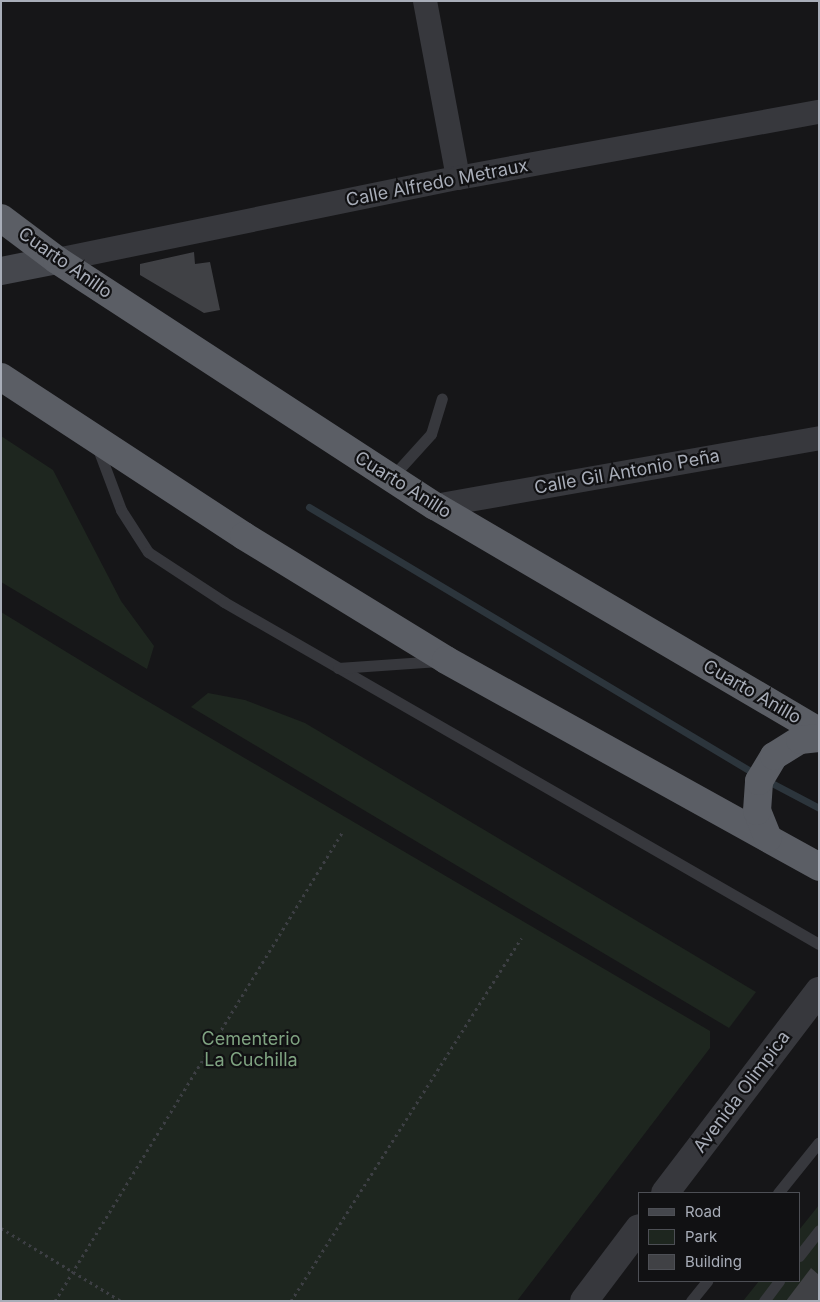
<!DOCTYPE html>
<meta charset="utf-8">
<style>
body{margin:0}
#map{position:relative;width:820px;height:1302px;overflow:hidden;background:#161618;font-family:Inter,sans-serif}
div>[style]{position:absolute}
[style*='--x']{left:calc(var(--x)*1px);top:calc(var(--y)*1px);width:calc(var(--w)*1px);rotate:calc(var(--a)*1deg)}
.green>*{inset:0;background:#1e261f}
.stream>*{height:7px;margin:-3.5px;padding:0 3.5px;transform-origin:3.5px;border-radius:3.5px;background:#2c353c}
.building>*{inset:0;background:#404145}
.path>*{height:3px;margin-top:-1.5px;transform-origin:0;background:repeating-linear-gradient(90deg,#3d3f44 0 2.5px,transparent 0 6.5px)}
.service>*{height:11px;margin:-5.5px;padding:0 5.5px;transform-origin:5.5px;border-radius:5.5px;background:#37383d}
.minor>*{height:24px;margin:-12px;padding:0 12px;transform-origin:12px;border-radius:12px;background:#37383d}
.tertiary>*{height:28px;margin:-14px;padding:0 14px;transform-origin:14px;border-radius:14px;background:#37383d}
.secondary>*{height:28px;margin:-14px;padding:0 14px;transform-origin:14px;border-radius:14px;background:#45474d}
.trunk>*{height:28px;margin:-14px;padding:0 14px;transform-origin:14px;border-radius:14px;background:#5b5e65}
span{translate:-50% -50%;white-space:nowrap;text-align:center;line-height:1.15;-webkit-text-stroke:4.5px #111113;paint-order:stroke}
.street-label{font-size:18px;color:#a8adb8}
.park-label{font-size:18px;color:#7fa381}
.frame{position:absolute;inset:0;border:2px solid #a8adb8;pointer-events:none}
.legend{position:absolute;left:638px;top:1192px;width:162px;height:90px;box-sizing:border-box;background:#111113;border:1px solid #4d4f55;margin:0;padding:6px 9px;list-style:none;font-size:15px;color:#a8adb8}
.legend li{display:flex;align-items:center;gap:10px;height:25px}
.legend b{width:25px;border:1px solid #4d4f55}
</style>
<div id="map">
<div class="green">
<div style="clip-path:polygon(1px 436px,53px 470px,121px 601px,154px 646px,147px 669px,1px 582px)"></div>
<div style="clip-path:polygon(1px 612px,132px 692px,710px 1031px,710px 1048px,517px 1301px,1px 1301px)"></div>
<div style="clip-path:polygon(208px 693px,245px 700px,305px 723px,756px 992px,729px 1028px,191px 707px)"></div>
<div style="clip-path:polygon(819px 1205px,819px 1301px,743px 1301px,759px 1281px,799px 1281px,799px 1230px)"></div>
</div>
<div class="stream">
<div style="--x:309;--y:507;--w:522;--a:30.89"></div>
<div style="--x:766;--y:780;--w:60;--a:27.8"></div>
</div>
<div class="building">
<div style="clip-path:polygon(194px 252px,195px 264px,210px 262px,220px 310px,204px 313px,140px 275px,140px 264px)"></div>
<div style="clip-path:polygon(811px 1268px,819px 1275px,819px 1301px,786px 1301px)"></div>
</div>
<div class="path">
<div style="--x:1;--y:1228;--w:140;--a:31.3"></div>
<div style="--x:55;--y:1301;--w:551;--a:-58.5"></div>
<div style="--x:291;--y:1301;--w:430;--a:-57.6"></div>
</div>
<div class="service">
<div style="--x:97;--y:446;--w:68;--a:69.4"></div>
<div style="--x:121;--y:510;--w:50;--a:57.3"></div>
<div style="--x:148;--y:552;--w:91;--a:33.3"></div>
<div style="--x:224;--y:602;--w:686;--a:29.89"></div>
<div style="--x:392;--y:477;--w:58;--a:-47.8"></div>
<div style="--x:431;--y:434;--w:37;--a:-73"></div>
<div style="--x:338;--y:668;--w:101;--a:-4"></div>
<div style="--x:778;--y:1193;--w:65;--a:-51.2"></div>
<div style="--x:799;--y:1256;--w:33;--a:-52"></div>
<div style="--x:691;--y:1301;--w:26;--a:-51"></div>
<div style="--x:764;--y:1301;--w:25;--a:-53"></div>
</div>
<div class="minor">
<div style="--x:425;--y:1;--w:180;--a:79.4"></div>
<div style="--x:57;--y:260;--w:409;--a:-11.6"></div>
<div style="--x:458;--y:178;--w:367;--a:-10.4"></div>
<div style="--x:435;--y:506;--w:390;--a:-10"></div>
</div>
<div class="tertiary">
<div style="--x:665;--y:1193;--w:254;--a:-52.7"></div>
<div style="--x:584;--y:1301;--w:91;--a:-53"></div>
</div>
<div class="secondary">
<div style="--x:1;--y:271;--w:57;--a:-11.1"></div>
</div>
<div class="trunk">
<div style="--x:1;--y:218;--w:70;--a:36.9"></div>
<div style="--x:57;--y:260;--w:451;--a:33.1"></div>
<div style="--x:435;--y:506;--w:445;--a:30.4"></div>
<div style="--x:1;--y:377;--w:290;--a:33.2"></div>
<div style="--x:244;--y:536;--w:237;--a:31.5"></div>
<div style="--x:446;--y:660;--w:427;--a:29"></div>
<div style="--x:768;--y:838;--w:29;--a:-112"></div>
<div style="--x:757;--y:811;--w:30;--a:-86"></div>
<div style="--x:759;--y:781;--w:29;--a:-59"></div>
<div style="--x:774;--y:756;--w:31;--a:-32"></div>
<div style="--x:800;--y:740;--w:19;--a:-6"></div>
</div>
<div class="street-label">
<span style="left:437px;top:183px;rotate:-11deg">Calle Alfredo Metraux</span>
<span style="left:65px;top:263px;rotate:35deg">Cuarto Anillo</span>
<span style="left:627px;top:472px;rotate:-10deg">Calle Gil Antonio Peña</span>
<span style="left:403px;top:485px;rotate:32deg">Cuarto Anillo</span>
<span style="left:752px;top:692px;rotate:30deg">Cuarto Anillo</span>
<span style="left:742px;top:1092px;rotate:-53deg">Avenida Olimpica</span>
</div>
<div class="park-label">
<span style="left:251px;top:1050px">Cementerio<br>La Cuchilla</span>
</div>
<div class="frame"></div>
<ul class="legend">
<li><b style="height:6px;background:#45474d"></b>Road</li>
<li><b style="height:14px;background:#1e261f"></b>Park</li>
<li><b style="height:14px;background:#404145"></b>Building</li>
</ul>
</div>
